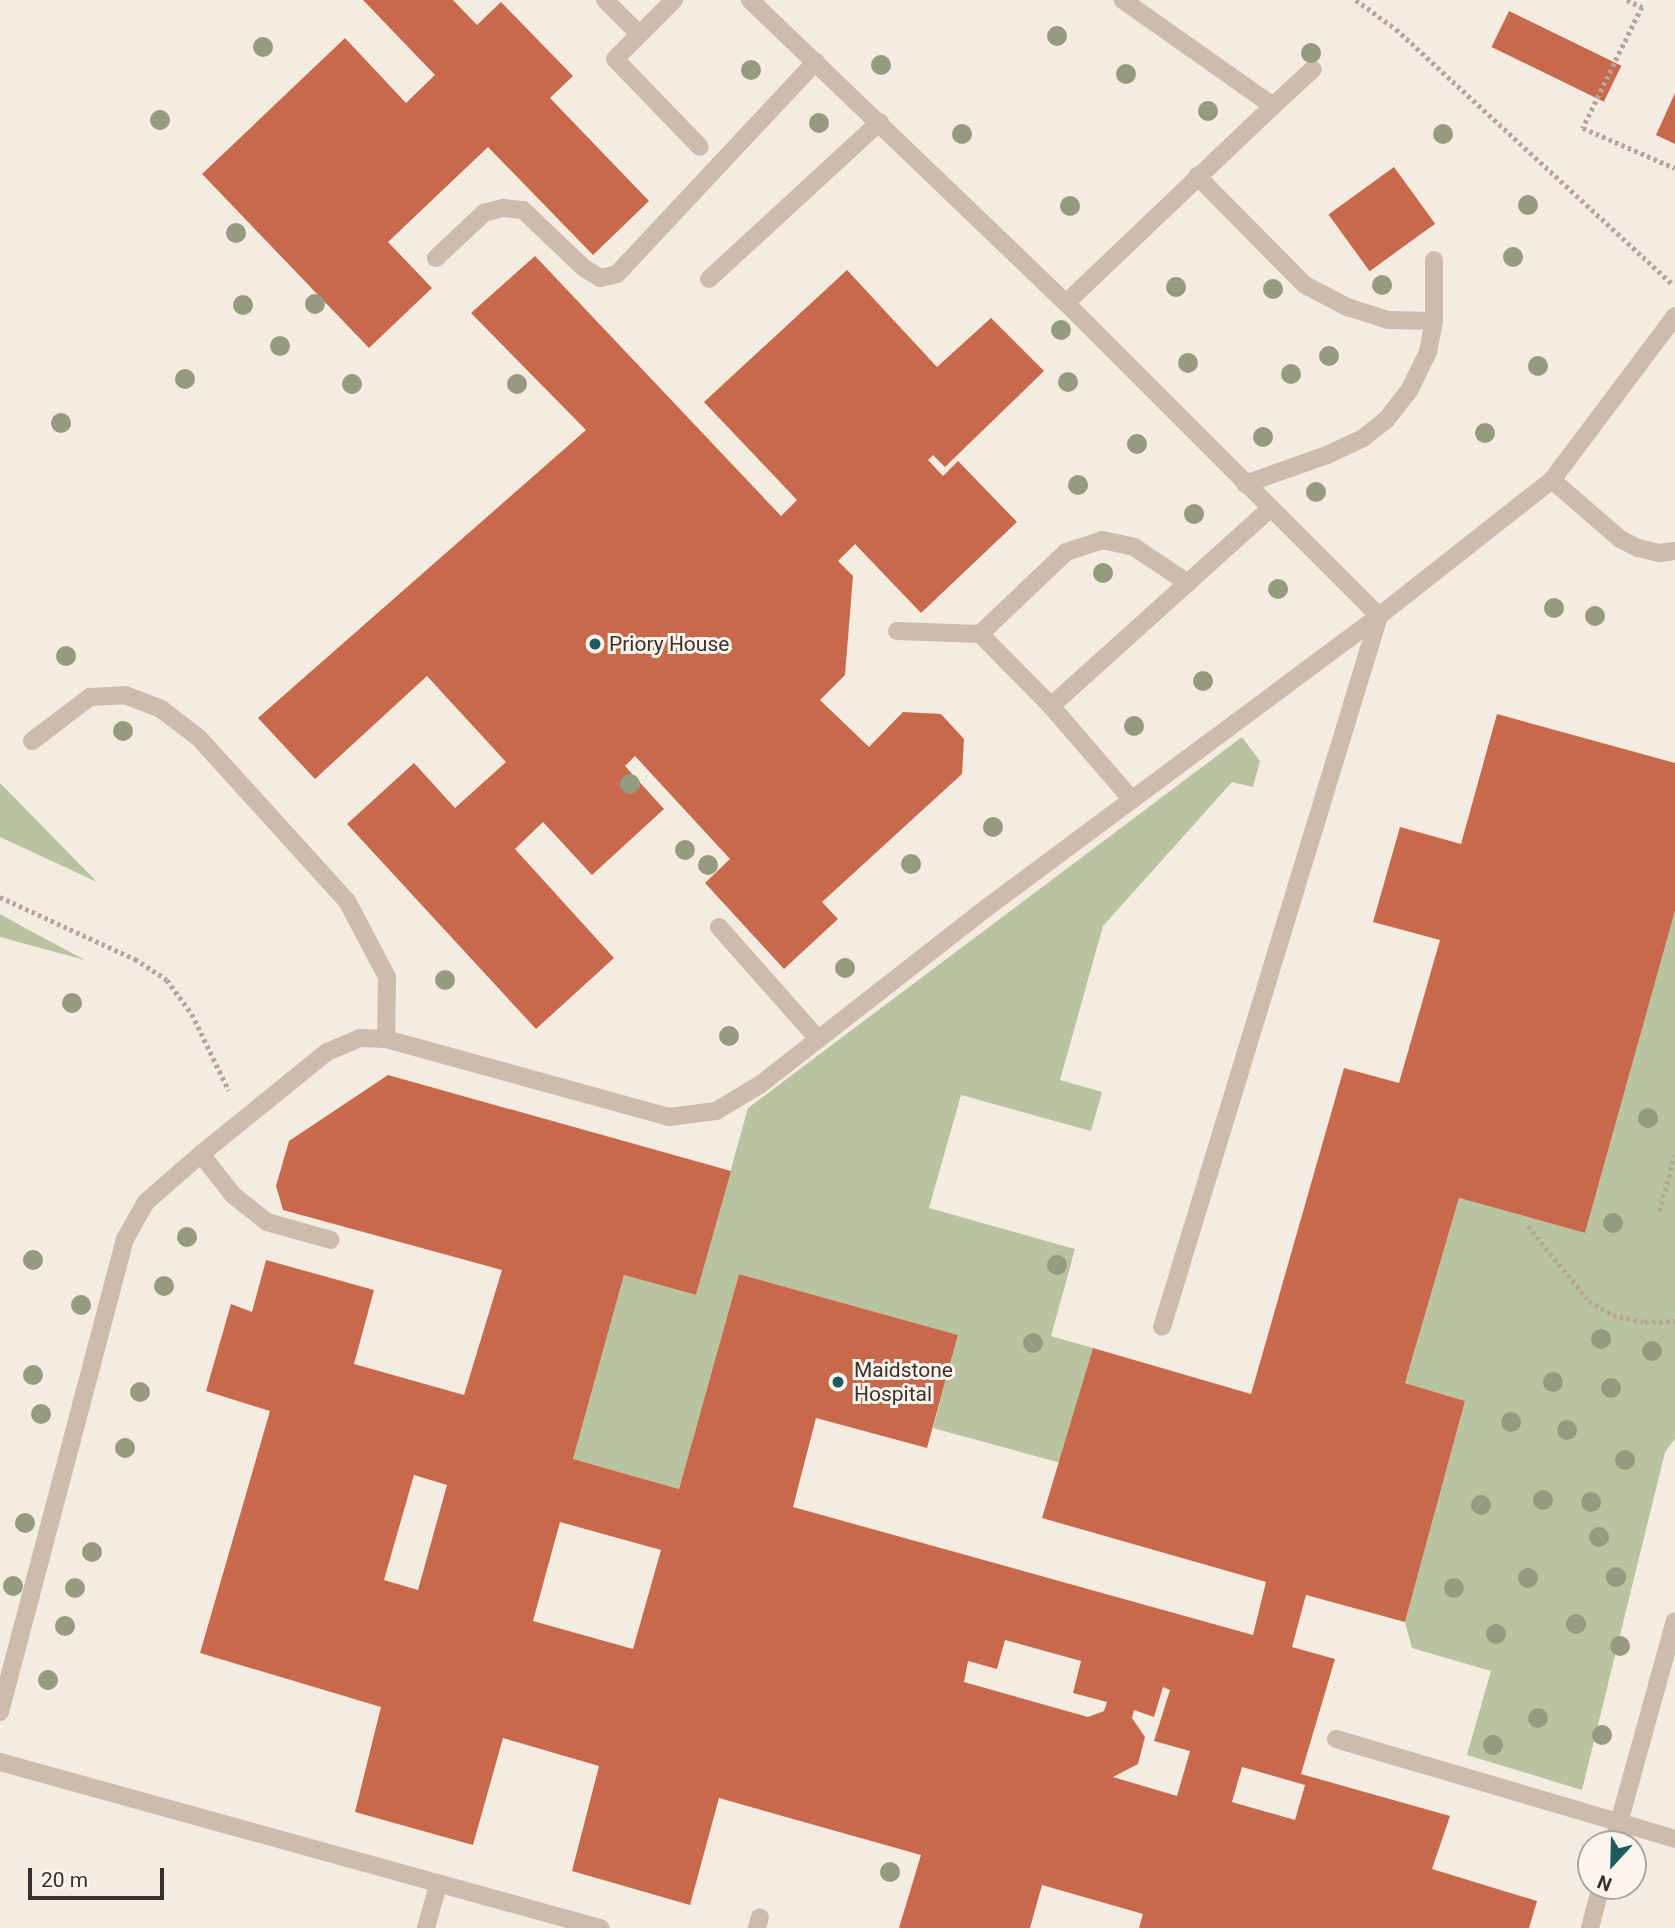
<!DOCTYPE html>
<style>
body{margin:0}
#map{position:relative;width:1675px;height:1928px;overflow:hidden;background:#f4ebe1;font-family:Roboto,sans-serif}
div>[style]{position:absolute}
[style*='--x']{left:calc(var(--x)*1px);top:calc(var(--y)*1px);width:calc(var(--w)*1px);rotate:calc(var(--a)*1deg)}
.green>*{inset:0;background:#b8c4a0}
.building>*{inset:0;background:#c8694b;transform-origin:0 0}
.path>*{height:4.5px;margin-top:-2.25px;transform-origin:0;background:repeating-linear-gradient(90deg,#b9a596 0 3.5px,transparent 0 7px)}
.lane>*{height:18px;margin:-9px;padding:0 9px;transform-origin:9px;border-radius:9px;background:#cdbbac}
.trees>*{width:20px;height:20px;margin:-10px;border-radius:50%;background:#969b7f}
.dots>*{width:19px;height:19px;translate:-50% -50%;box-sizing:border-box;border:4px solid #fbf5ee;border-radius:50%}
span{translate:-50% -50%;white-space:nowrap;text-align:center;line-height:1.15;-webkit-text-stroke:6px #fbf5ee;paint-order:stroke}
.poi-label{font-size:21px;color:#3b302b}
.left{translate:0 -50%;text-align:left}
.north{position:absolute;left:1577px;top:1830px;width:70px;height:70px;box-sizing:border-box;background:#fbf5ee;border:2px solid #aea6a0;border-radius:50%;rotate:202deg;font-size:19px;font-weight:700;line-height:28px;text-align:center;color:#3b302b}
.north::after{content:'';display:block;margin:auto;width:24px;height:32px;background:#1f5a5e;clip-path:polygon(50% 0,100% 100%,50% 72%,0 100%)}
.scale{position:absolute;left:28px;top:1868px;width:136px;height:32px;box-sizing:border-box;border:4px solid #3b302b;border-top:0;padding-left:9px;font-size:21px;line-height:24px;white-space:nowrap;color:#3b302b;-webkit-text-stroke:5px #fbf5ee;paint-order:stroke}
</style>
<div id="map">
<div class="green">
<div style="clip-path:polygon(1242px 737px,1260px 761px,1253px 787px,1232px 782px,1103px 926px,1060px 1080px,1102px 1092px,1091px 1131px,961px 1095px,929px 1208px,1075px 1249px,1051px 1336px,1093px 1348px,1061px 1463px,933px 1428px,958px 1335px,739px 1274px,679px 1489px,573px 1459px,624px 1275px,696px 1295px,748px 1108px)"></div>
<div style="clip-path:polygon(0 783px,97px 882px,0 837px)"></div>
<div style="clip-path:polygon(1675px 911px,1675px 1439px,1665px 1452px,1582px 1790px,1467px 1755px,1491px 1671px,1412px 1648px,1405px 1622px,1465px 1401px,1405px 1383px,1459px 1198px,1585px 1233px)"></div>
<div style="clip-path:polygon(0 914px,25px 928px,85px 960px,0 937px)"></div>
</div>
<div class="building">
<div style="clip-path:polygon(363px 0,453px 0,477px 25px,501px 2px,573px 76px,550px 98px,649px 201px,593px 255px,488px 147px,388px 242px,432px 288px,369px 348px,202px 174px,345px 38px,406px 103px,435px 75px)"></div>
<div style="left:1509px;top:11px;width:125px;height:40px;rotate:26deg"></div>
<div style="clip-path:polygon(1675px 93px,1675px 144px,1656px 135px)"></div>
<div style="left:1394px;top:167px;width:70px;height:81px;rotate:54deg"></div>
<div style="clip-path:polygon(535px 256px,781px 516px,797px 500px,704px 402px,847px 270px,937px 367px,991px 318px,1044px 371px,945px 467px,933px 455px,928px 460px,943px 476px,958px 461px,1017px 522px,921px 613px,855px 544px,838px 561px,853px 576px,845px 675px,820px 700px,869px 747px,903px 712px,941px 714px,964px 739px,962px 774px,822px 902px,838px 919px,784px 969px,705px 883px,730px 859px,635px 756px,625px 766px,664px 809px,592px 875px,543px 822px,515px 849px,614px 958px,536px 1029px,347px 824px,414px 763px,455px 808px,506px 762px,427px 676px,315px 779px,258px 718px,586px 430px,471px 313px)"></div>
<div style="clip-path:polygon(evenodd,1497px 714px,1675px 763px,1675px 911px,1585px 1233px,1459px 1198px,1405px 1383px,1465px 1401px,1405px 1622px,1306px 1595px,1292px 1647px,1335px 1659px,1301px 1774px,1450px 1816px,1432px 1869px,1537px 1901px,1529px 1928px,1139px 1928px,1143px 1914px,1042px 1885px,1030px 1928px,899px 1928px,921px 1855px,719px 1798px,690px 1905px,572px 1871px,599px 1766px,503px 1738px,473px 1845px,355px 1812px,381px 1707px,200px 1653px,270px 1411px,206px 1391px,231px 1304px,252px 1312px,266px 1260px,374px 1290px,354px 1364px,464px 1395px,502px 1270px,283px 1210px,276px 1186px,289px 1141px,388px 1075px,731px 1171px,696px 1295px,624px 1275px,573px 1459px,679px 1489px,739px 1274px,958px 1335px,927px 1448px,816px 1418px,793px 1507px,1253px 1635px,1266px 1582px,1042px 1518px,1093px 1348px,1251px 1394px,1344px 1068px,1399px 1083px,1440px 940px,1373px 922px,1400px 827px,1461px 844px,1497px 714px,414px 1475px,447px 1485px,418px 1590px,384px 1580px,414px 1475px,1497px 714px,560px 1522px,661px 1550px,633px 1649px,533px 1621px,560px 1522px,1497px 714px,1005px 1640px,1081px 1661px,1073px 1693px,1107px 1702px,1104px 1711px,1088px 1717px,964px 1682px,968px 1661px,997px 1669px,1005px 1640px,1497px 714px,1163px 1687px,1170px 1690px,1154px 1741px,1190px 1751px,1177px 1796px,1113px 1777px,1138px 1764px,1145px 1737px,1132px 1718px,1134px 1710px,1154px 1717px,1163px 1687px,1497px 714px,1242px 1767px,1305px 1785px,1295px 1820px,1232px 1802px,1242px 1767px)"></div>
</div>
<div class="path">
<div style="--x:1356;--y:0;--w:49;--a:35.9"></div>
<div style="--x:1396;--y:29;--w:376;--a:42.7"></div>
<div style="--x:1627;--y:0;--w:17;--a:25"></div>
<div style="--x:1642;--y:7;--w:135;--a:116"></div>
<div style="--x:1583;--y:128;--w:100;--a:23.5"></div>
<div style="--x:0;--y:897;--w:149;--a:24.7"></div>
<div style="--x:135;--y:959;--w:38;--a:33"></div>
<div style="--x:167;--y:980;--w:42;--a:53.7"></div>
<div style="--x:192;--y:1014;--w:85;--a:64.3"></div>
<div style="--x:1659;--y:1211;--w:58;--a:-74.1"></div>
<div style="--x:1528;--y:1226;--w:97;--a:50.9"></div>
<div style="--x:1589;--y:1301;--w:28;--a:30"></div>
<div style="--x:1613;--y:1315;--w:33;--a:12"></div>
<div style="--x:1645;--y:1322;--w:30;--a:-2"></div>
</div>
<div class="lane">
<div style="--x:605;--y:0;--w:48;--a:45"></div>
<div style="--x:674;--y:0;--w:83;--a:135"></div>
<div style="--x:615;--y:59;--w:122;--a:46"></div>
<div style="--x:750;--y:0;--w:438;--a:43.8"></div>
<div style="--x:1066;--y:303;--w:443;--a:45"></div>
<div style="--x:1379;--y:616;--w:743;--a:106.97"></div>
<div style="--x:1273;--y:106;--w:54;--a:-42.8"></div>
<div style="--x:1197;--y:176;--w:153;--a:45.3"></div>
<div style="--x:1305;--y:285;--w:47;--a:27.6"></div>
<div style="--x:1347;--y:307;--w:43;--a:17.6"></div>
<div style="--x:1388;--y:320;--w:46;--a:1.2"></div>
<div style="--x:436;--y:258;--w:66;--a:-43.2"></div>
<div style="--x:484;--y:213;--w:20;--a:-15"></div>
<div style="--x:503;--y:208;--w:20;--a:6"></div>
<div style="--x:523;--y:210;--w:84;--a:43.6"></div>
<div style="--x:584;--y:268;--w:19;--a:32"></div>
<div style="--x:600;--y:278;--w:17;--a:-13"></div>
<div style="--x:617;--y:274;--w:291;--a:-46.9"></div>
<div style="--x:709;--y:279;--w:232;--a:-42.6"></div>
<div style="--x:1066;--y:303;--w:286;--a:-43.6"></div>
<div style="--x:1273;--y:106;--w:184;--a:-144.8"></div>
<div style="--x:1552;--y:480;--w:90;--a:40.9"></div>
<div style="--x:1620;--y:539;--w:20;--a:27"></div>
<div style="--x:1638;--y:548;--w:23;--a:13"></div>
<div style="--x:1660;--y:553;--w:15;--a:-8"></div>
<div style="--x:1245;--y:484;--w:87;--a:-19.5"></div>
<div style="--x:1327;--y:455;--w:40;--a:-25"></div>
<div style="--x:1363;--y:438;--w:29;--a:-38"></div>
<div style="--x:1386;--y:420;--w:37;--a:-52"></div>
<div style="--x:1409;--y:391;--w:43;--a:-64"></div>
<div style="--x:1428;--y:352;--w:32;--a:-79"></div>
<div style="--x:1434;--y:321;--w:61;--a:-90"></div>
<div style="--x:897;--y:631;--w:83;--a:2.1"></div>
<div style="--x:980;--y:634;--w:101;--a:45.4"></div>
<div style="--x:1051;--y:706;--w:295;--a:-42"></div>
<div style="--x:980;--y:634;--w:119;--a:-43.6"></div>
<div style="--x:1066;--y:552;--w:38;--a:-18"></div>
<div style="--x:1102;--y:540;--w:33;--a:12"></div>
<div style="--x:1134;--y:547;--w:65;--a:33.7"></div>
<div style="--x:1051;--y:706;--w:124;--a:49.2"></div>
<div style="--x:32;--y:741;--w:73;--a:-37.2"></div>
<div style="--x:90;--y:697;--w:35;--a:-3"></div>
<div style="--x:125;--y:695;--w:39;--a:21"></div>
<div style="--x:161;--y:709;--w:48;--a:37.3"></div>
<div style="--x:199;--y:738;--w:220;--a:47.8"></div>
<div style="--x:347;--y:901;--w:86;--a:62.2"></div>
<div style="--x:387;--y:977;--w:62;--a:90.9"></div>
<div style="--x:719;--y:927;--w:149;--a:48.5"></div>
<div style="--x:201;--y:1154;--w:52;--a:52"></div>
<div style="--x:233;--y:1195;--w:43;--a:38.5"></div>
<div style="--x:267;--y:1222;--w:66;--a:15.7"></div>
<div style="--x:0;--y:1712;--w:489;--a:-75.2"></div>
<div style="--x:125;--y:1239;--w:43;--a:-60.4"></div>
<div style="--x:146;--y:1202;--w:73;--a:-41.1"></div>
<div style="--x:201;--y:1154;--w:162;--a:-39"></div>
<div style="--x:327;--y:1052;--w:36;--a:-23"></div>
<div style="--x:360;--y:1038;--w:26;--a:2"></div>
<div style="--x:386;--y:1039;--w:294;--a:15.4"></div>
<div style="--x:669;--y:1117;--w:47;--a:-7.3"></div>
<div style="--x:716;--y:1111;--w:52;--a:-31"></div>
<div style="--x:761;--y:1084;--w:274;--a:-38"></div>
<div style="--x:977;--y:915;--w:501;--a:-36.64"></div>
<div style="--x:1379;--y:616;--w:220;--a:-38.2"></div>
<div style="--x:1552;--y:480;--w:205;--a:-53.1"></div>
<div style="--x:1336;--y:1739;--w:353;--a:16.4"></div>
<div style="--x:0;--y:1762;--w:623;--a:15.46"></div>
<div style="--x:1613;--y:1844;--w:231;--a:-74.5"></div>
<div style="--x:426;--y:1928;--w:45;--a:-74.4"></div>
<div style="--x:757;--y:1928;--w:11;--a:-75"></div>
<div style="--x:1590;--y:1928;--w:43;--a:-75.3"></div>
</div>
<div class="trees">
<div style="left:1057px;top:36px"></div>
<div style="left:263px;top:47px"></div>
<div style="left:1311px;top:53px"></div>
<div style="left:881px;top:65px"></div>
<div style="left:751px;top:70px"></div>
<div style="left:1126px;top:74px"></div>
<div style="left:1208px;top:111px"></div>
<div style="left:160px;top:120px"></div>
<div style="left:819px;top:123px"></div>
<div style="left:962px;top:134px"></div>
<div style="left:1443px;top:134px"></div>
<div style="left:1528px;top:205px"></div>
<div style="left:1070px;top:206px"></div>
<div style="left:236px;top:233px"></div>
<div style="left:1513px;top:257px"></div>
<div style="left:1382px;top:285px"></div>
<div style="left:1176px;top:287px"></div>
<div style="left:1273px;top:289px"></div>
<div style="left:315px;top:304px"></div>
<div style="left:243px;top:305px"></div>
<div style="left:1061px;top:330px"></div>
<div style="left:280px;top:346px"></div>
<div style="left:1329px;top:356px"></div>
<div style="left:1188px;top:363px"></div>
<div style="left:1538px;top:366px"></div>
<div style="left:1291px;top:374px"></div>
<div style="left:185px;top:379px"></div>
<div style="left:1068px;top:382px"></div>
<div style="left:352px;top:384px"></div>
<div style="left:517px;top:384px"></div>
<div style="left:61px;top:423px"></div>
<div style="left:1485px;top:433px"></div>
<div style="left:1263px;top:437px"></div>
<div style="left:1137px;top:444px"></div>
<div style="left:1078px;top:485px"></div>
<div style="left:1316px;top:492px"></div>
<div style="left:1194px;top:514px"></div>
<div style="left:1103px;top:573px"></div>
<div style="left:1278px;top:589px"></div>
<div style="left:1554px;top:608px"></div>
<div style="left:1595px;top:616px"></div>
<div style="left:66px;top:656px"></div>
<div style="left:1203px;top:681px"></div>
<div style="left:1134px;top:726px"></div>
<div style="left:123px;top:731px"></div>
<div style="left:630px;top:784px"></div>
<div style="left:993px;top:827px"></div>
<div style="left:685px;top:850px"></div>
<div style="left:911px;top:864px"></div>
<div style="left:708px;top:865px"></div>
<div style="left:845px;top:968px"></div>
<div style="left:445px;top:980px"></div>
<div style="left:72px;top:1003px"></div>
<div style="left:729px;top:1036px"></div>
<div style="left:1648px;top:1118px"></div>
<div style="left:1613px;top:1223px"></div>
<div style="left:187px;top:1237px"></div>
<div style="left:33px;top:1260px"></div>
<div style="left:1057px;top:1265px"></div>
<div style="left:164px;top:1286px"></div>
<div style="left:81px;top:1305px"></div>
<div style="left:1601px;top:1339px"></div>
<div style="left:1033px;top:1343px"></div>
<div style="left:1652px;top:1351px"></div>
<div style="left:33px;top:1375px"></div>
<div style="left:1553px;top:1382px"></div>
<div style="left:1611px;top:1388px"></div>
<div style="left:140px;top:1392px"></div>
<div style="left:41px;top:1414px"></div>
<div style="left:1511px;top:1422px"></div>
<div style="left:1567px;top:1430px"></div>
<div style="left:125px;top:1448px"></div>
<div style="left:1625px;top:1460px"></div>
<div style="left:1543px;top:1500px"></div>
<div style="left:1591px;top:1502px"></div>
<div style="left:1481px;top:1505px"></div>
<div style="left:25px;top:1523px"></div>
<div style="left:1599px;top:1537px"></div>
<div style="left:92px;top:1552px"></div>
<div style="left:1616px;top:1577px"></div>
<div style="left:1528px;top:1578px"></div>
<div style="left:13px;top:1586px"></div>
<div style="left:75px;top:1588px"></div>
<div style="left:1454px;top:1588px"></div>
<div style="left:1576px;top:1624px"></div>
<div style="left:65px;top:1626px"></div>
<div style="left:1496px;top:1634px"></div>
<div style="left:1620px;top:1646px"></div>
<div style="left:48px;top:1680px"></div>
<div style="left:1538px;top:1718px"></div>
<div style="left:1602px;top:1735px"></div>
<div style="left:1493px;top:1745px"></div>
<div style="left:890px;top:1872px"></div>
</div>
<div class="dots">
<div style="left:595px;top:644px;background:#1f5a5e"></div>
<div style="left:838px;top:1382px;background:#1f5a5e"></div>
</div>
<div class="poi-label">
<span class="left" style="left:609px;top:644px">Priory House</span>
<span class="left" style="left:854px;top:1382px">Maidstone<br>Hospital</span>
</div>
<div class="north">N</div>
<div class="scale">20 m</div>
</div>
